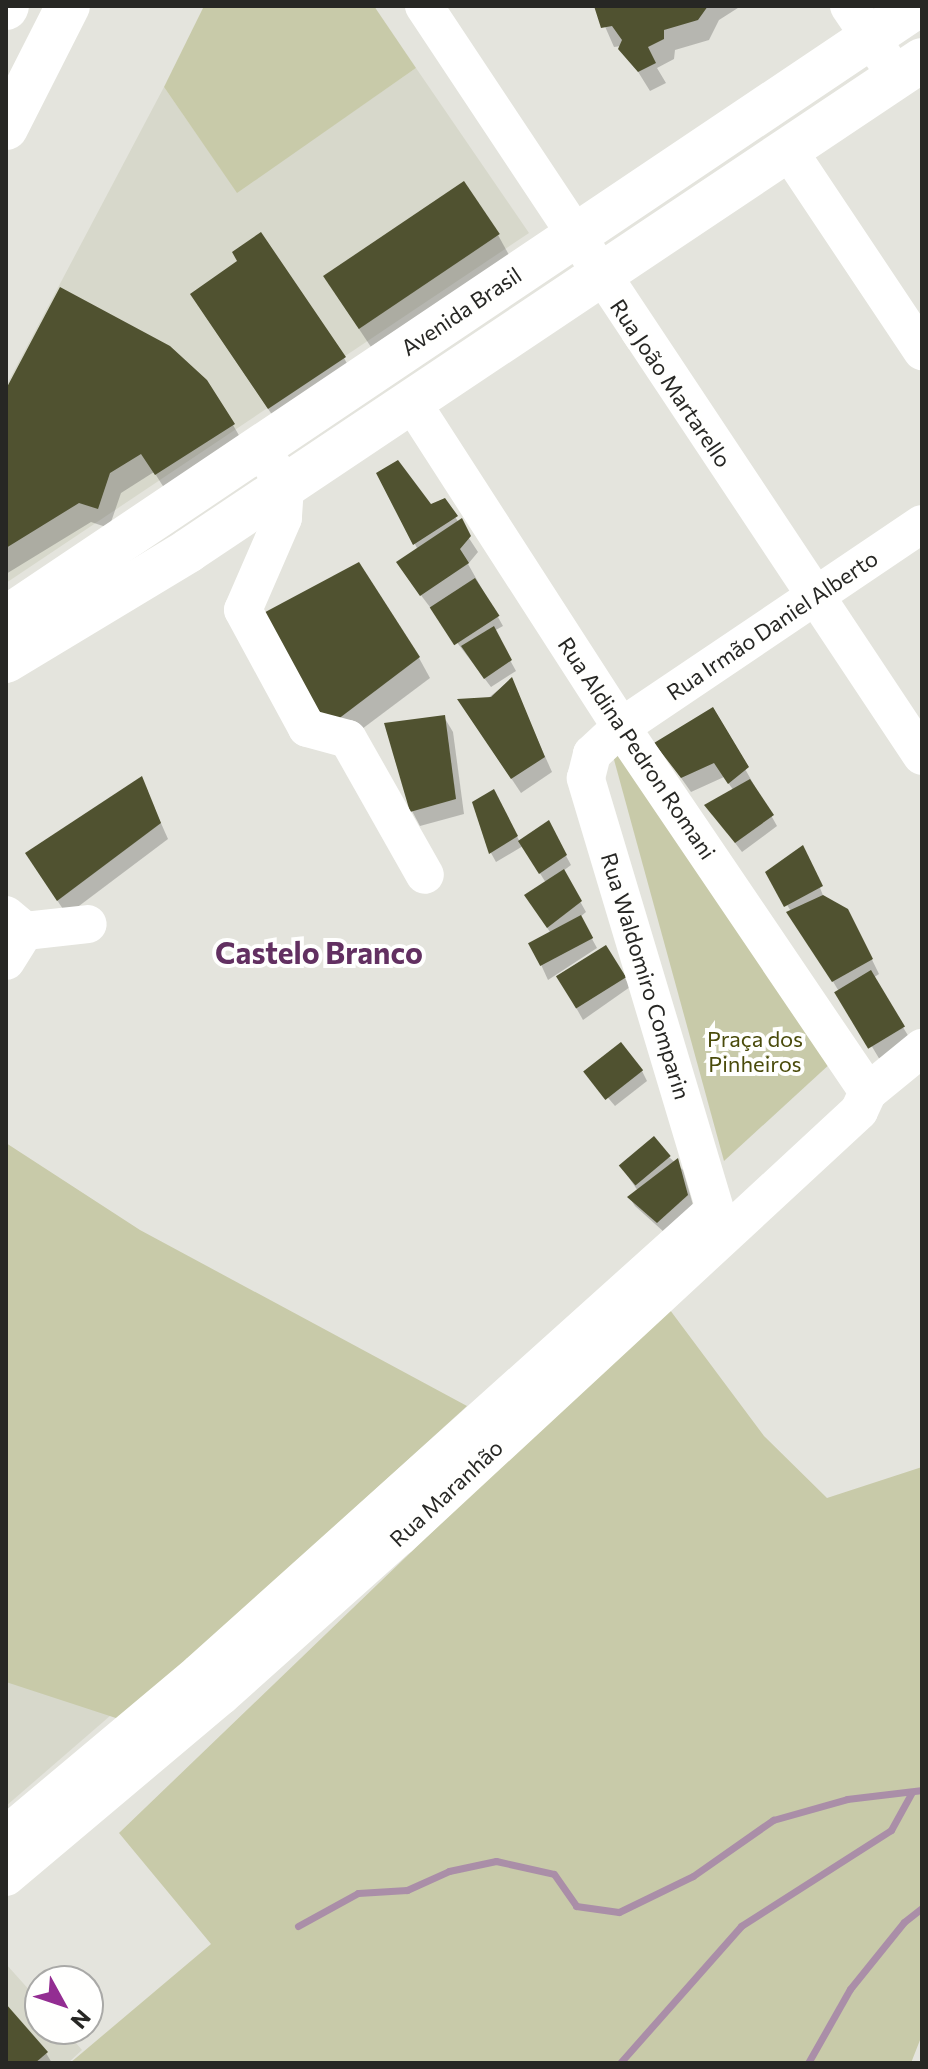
<!DOCTYPE html>
<meta charset="utf-8">
<style>
body{margin:0}
#map{position:relative;width:928px;height:2069px;overflow:hidden;background:#e4e4dd;font-family:Commissioner,sans-serif}
div>[style]{position:absolute}
[style*='--x']{left:calc(var(--x)*1px);top:calc(var(--y)*1px);width:calc(var(--w)*1px);rotate:calc(var(--a)*1deg)}
.built>*{inset:0;background:#d7d8cb}
.green>*{inset:0;background:#c8caa9}
.shadow>*{inset:0;background:#0003}
.stream>*{height:7px;margin:-3.5px;padding:0 3.5px;transform-origin:3.5px;border-radius:3.5px;background:#aa8ea8}
.building>*{inset:0;background:#505230;transform-origin:0 0}
.minor>*{height:38px;margin:-19px;padding:0 19px;transform-origin:19px;border-radius:19px;background:#fff}
.major>*{height:44px;margin:-22px;padding:0 22px;transform-origin:22px;border-radius:22px;background:#fff}
.highway>*{height:44px;margin:-22px;padding:0 22px;transform-origin:22px;border-radius:22px;background:#fff}
span{translate:-50% -50%;white-space:nowrap;text-align:center;line-height:1.15;-webkit-text-stroke:8px #fffffe;paint-order:stroke}
.street-label{font-size:22px;color:#272724}
.park-label{font-size:22px;color:#4a4b0b}
.district-label{font-size:30px;color:#623061;font-weight:700}
.frame{position:absolute;inset:0;border:8px solid #272724;pointer-events:none}
.north{position:absolute;left:24px;top:1965px;width:80px;height:80px;box-sizing:border-box;background:#fffffe;border:2px solid #a9a9a7;border-radius:50%;rotate:130deg;font-size:22px;font-weight:700;line-height:32px;text-align:center;color:#272724}
.north::after{content:'';display:block;margin:auto;width:28px;height:36px;background:#932d92;clip-path:polygon(50% 0,100% 100%,50% 72%,0 100%)}
</style>
<div id="map">
<div class="built">
<div style="clip-path:polygon(416px 68px,529px 233px,6px 583px,6px 386px,164px 87px,237px 192px)"></div>
<div style="clip-path:polygon(6px 1662px,118px 1709px,6px 1806px)"></div>
<div style="clip-path:polygon(6px 1964px,40px 2002px,40px 2029px,64px 2029px,82px 2050px,68px 2063px,6px 2063px)"></div>
</div>
<div class="green">
<div style="clip-path:polygon(204px 6px,374px 6px,416px 68px,237px 193px,164px 87px)"></div>
<div style="clip-path:polygon(629px 746px,832px 1062px,724px 1161px,613px 756px)"></div>
<div style="clip-path:polygon(6px 1143px,140px 1230px,467px 1406px,122px 1720px,6px 1682px)"></div>
<div style="clip-path:polygon(667px 1306px,764px 1436px,827px 1498px,922px 1467px,922px 2035px,911px 2063px,70px 2063px,211px 1944px,119px 1833px)"></div>
</div>
<div class="shadow">
<div style="clip-path:polygon(596px 6px,620px 9px,741px 6px,719px 20px,709px 40px,675px 50px,674px 59px,657px 68px,666px 83px,650px 91px,622px 46px,614px 47px)"></div>
<div style="clip-path:polygon(498px 235px,509px 255px,371px 347px,337px 296px)"></div>
<div style="clip-path:polygon(204px 314px,344px 358px,355px 378px,281px 428px)"></div>
<div style="clip-path:polygon(6px 393px,233px 425px,244px 444px,168px 494px,154px 472px,121px 493px,109px 528px,91px 522px,6px 574px)"></div>
<div style="clip-path:polygon(379px 474px,430px 506px,444px 500px,478px 552px,468px 564px,503px 626px,494px 631px,516px 671px,491px 687px,407px 577px,418px 550px)"></div>
<div style="clip-path:polygon(269px 637px,419px 658px,430px 678px,342px 744px)"></div>
<div style="clip-path:polygon(511px 680px,552px 772px,521px 793px,468px 714px)"></div>
<div style="clip-path:polygon(712px 710px,777px 826px,742px 852px,707px 806px,734px 791px,724px 777px,691px 792px,657px 744px)"></div>
<div style="clip-path:polygon(444px 717px,453px 732px,464px 814px,420px 826px,412px 811px)"></div>
<div style="clip-path:polygon(141px 778px,168px 839px,67px 915px,36px 869px)"></div>
<div style="clip-path:polygon(498px 801px,520px 842px,548px 823px,571px 865px,563px 871px,586px 912px,580px 917px,597px 948px,548px 980px,533px 947px,552px 935px,532px 905px,546px 883px,523px 846px,496px 862px,491px 853px)"></div>
<div style="clip-path:polygon(808px 857px,824px 898px,856px 927px,879px 974px,873px 978px,912px 1042px,883px 1065px,768px 873px)"></div>
<div style="clip-path:polygon(625px 978px,630px 987px,583px 1020px,560px 979px)"></div>
<div style="clip-path:polygon(642px 1071px,647px 1081px,615px 1106px,586px 1072px)"></div>
<div style="clip-path:polygon(669px 1157px,683px 1170px,693px 1205px,664px 1232px,635px 1206px,629px 1197px,638px 1191px,625px 1172px)"></div>
<div style="clip-path:polygon(6px 2007px,46px 2053px,52px 2063px,6px 2063px)"></div>
</div>
<div class="stream">
<div style="--x:298;--y:1926;--w:68;--a:-28.8"></div>
<div style="--x:358;--y:1893;--w:49;--a:-3.5"></div>
<div style="--x:407;--y:1890;--w:46;--a:-24.3"></div>
<div style="--x:449;--y:1871;--w:48;--a:-12"></div>
<div style="--x:496;--y:1861;--w:59;--a:12.6"></div>
<div style="--x:554;--y:1874;--w:39;--a:55"></div>
<div style="--x:576;--y:1906;--w:43;--a:7.9"></div>
<div style="--x:619;--y:1912;--w:82;--a:-25.9"></div>
<div style="--x:693;--y:1876;--w:98;--a:-35"></div>
<div style="--x:773;--y:1820;--w:77;--a:-15.8"></div>
<div style="--x:847;--y:1799;--w:76;--a:-6.8"></div>
<div style="--x:620;--y:2063;--w:183;--a:-48.5"></div>
<div style="--x:741;--y:1926;--w:178;--a:-32.6"></div>
<div style="--x:891;--y:1830;--w:43;--a:-61.1"></div>
<div style="--x:808;--y:2063;--w:85;--a:-60.4"></div>
<div style="--x:850;--y:1989;--w:86;--a:-51.1"></div>
<div style="--x:904;--y:1922;--w:23;--a:-38"></div>
</div>
<div class="building">
<div style="clip-path:polygon(594px 6px,620px 7px,708px 6px,698px 20px,664px 30px,664px 39px,648px 47px,656px 63px,638px 72px,618px 49px,622px 40px,612px 26px,601px 28px)"></div>
<div style="left:464px;top:181px;width:64px;height:170px;rotate:56deg"></div>
<div style="clip-path:polygon(261px 232px,346px 357px,268px 409px,190px 294px,237px 261px,232px 252px)"></div>
<div style="clip-path:polygon(60px 287px,170px 346px,207px 380px,235px 424px,155px 475px,141px 454px,110px 473px,98px 509px,79px 503px,6px 548px,6px 389px)"></div>
<div style="clip-path:polygon(398px 460px,431px 504px,445px 498px,458px 516px,413px 545px,376px 473px)"></div>
<div style="clip-path:polygon(462px 518px,471px 536px,460px 549px,469px 563px,420px 596px,396px 562px)"></div>
<div style="clip-path:polygon(359px 562px,420px 657px,329px 726px,256px 617px)"></div>
<div style="left:475px;top:578px;width:45px;height:54px;rotate:57deg"></div>
<div style="clip-path:polygon(494px 626px,512px 660px,484px 679px,461px 646px)"></div>
<div style="clip-path:polygon(512px 677px,545px 757px,511px 779px,457px 699px,491px 697px)"></div>
<div style="clip-path:polygon(713px 707px,749px 767px,728px 784px,714px 763px,681px 778px,654px 743px)"></div>
<div style="clip-path:polygon(445px 715px,456px 799px,410px 812px,384px 723px)"></div>
<div style="clip-path:polygon(142px 776px,161px 823px,57px 901px,25px 853px)"></div>
<div style="clip-path:polygon(750px 779px,774px 815px,735px 843px,704px 805px)"></div>
<div style="clip-path:polygon(494px 789px,518px 836px,489px 854px,472px 802px)"></div>
<div style="clip-path:polygon(549px 820px,567px 855px,539px 874px,518px 841px)"></div>
<div style="clip-path:polygon(803px 845px,823px 886px,784px 907px,765px 872px)"></div>
<div style="clip-path:polygon(564px 869px,582px 901px,547px 928px,524px 895px)"></div>
<div style="clip-path:polygon(823px 895px,848px 909px,873px 959px,832px 982px,786px 912px)"></div>
<div style="left:581px;top:915px;width:26px;height:60px;rotate:62deg"></div>
<div style="left:606px;top:945px;width:38px;height:59px;rotate:58deg"></div>
<div style="left:871px;top:970px;width:66px;height:43px;rotate:59deg"></div>
<div style="left:621px;top:1042px;width:36px;height:48px;rotate:52deg"></div>
<div style="left:654px;top:1136px;width:26px;height:46px;rotate:50deg"></div>
<div style="clip-path:polygon(678px 1158px,688px 1195px,657px 1223px,627px 1197px)"></div>
<div style="clip-path:polygon(6px 2004px,48px 2052px,35px 2063px,6px 2063px)"></div>
</div>
<div class="minor">
<div style="--x:424;--y:6;--w:900;--a:56.42"></div>
<div style="--x:849;--y:6;--w:86;--a:55.9"></div>
<div style="--x:788;--y:150;--w:242;--a:56.3"></div>
<div style="--x:411;--y:401;--w:388;--a:57.2"></div>
<div style="--x:621;--y:727;--w:441;--a:55.9"></div>
<div style="--x:273;--y:467;--w:23;--a:59"></div>
<div style="--x:285;--y:487;--w:31;--a:94"></div>
<div style="--x:283;--y:518;--w:100;--a:113.5"></div>
<div style="--x:243;--y:610;--w:134;--a:61.5"></div>
<div style="--x:307;--y:728;--w:42;--a:15"></div>
<div style="--x:348;--y:739;--w:156;--a:60.5"></div>
<div style="--x:6;--y:915;--w:25;--a:40"></div>
<div style="--x:25;--y:931;--w:63;--a:-6.3"></div>
<div style="--x:6;--y:961;--w:36;--a:-58"></div>
<div style="--x:723;--y:1236;--w:478;--a:-106.7"></div>
<div style="--x:586;--y:778;--w:25;--a:-76"></div>
<div style="--x:592;--y:754;--w:40;--a:-43"></div>
<div style="--x:621;--y:727;--w:363;--a:-34"></div>
<div style="--x:6;--y:1835;--w:252;--a:-40"></div>
<div style="--x:199;--y:1673;--w:687;--a:-41.93"></div>
<div style="--x:6;--y:1877;--w:281;--a:-40.1"></div>
<div style="--x:221;--y:1696;--w:239;--a:-41.8"></div>
<div style="--x:399;--y:1537;--w:627;--a:-42.8"></div>
<div style="--x:859;--y:1111;--w:21;--a:-65"></div>
<div style="--x:868;--y:1092;--w:70;--a:-39.2"></div>
</div>
<div class="major">
<div style="--x:6;--y:618;--w:1097;--a:-33.89"></div>
<div style="--x:6;--y:661;--w:213;--a:-31.1"></div>
<div style="--x:188;--y:551;--w:883;--a:-33.78"></div>
</div>
<div class="highway">
<div style="--x:6;--y:8;--w:2;--a:-63"></div>
<div style="--x:6;--y:128;--w:137;--a:-63.1"></div>
</div>
<div class="street-label">
<span style="left:461px;top:311px;rotate:-34deg">Avenida Brasil</span>
<span style="left:671px;top:383px;rotate:56deg">Rua João Martarello</span>
<span style="left:772px;top:625px;rotate:-34deg">Rua Irmão Daniel Alberto</span>
<span style="left:637px;top:748px;rotate:56deg">Rua Aldina Pedron Romani</span>
<span style="left:646px;top:976px;rotate:73deg">Rua Waldomiro Comparin</span>
<span style="left:446px;top:1493px;rotate:-43deg">Rua Maranhão</span>
</div>
<div class="park-label">
<span style="left:755px;top:1051px">Praça dos<br>Pinheiros</span>
</div>
<div class="district-label">
<span style="left:319px;top:952px">Castelo Branco</span>
</div>
<div class="frame"></div>
<div class="north">N</div>
</div>
